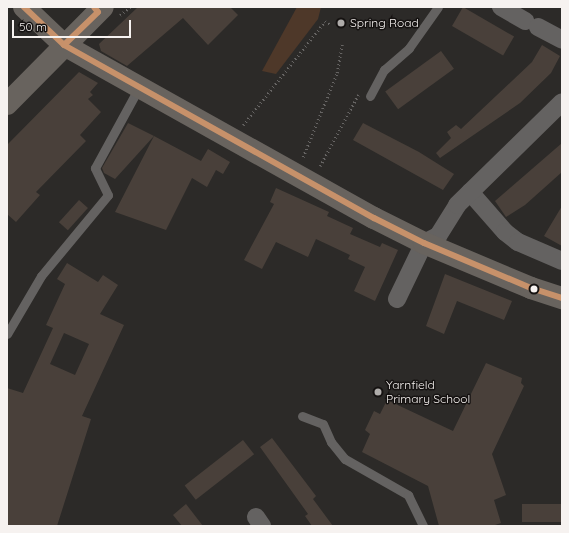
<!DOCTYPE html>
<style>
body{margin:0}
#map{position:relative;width:569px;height:533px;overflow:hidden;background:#2c2a28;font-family:Quicksand,sans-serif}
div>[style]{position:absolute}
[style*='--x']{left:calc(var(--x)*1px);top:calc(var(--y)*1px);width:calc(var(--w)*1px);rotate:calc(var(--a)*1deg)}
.green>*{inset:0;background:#4e3829}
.building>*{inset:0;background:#49403a;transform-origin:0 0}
.path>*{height:2.5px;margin-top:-1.25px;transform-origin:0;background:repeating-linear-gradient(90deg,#676564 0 1px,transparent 0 4px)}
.lane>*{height:9px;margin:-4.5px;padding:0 4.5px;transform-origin:4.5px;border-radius:4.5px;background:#646261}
.street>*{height:18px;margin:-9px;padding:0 9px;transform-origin:9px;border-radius:9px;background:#646261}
.secondary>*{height:22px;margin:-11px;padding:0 11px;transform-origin:11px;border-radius:11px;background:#68635e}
.bus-1>*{height:6px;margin:-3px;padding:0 3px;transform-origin:3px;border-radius:3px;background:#c7916a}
.dots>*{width:11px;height:11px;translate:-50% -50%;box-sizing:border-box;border:2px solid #151211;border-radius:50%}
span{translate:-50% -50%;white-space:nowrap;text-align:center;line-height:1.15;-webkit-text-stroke:3px #151211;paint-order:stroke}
.poi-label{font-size:12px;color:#f6f2f0}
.left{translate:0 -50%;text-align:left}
.frame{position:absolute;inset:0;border:8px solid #f6f2f0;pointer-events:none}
.scale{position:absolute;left:12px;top:20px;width:119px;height:18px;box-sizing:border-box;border:2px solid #f6f2f0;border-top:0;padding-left:5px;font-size:12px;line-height:14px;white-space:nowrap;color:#f6f2f0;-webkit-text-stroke:3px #151211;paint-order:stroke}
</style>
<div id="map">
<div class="green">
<div style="clip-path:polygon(297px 7px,321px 7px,318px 19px,276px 74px,262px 71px)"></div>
</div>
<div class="building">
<div style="clip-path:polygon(138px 7px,230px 7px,238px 15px,208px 45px,183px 18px,127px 66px,101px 51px,99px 44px)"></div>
<div style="left:463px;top:7px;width:59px;height:22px;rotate:30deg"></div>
<div style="clip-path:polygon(542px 45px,560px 56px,551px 73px,520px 103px,440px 158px,436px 153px,451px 138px,447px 132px,456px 125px,461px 129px,532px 62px)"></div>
<div style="left:441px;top:51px;width:22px;height:69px;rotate:54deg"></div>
<div style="clip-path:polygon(79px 72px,98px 83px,90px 92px,93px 95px,88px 99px,101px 112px,80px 135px,86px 141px,36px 192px,40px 195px,16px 222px,7px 214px,7px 145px)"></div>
<div style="clip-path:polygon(128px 123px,154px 136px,115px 179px,104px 173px,102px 168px)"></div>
<div style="clip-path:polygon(363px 123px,419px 152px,454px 174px,443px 190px,353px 140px)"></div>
<div style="clip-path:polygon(154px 136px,201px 161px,208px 149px,230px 162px,223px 174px,216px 170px,207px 187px,192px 178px,166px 230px,115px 212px)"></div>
<div style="clip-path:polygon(562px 143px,562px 172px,525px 205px,506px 217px,495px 201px)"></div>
<div style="clip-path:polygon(276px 188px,329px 212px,327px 216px,353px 228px,350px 234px,380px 247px,382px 243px,398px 250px,375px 301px,354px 291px,365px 267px,348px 259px,350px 255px,316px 239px,308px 257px,276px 242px,262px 269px,244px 260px,274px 204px,270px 202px)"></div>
<div style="left:79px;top:200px;width:12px;height:30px;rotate:42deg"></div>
<div style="clip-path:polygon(562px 206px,562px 246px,544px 236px)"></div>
<div style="clip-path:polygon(evenodd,67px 263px,98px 282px,103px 275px,118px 285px,100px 314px,124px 325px,82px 416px,91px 419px,57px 526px,7px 526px,7px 388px,23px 393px,53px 328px,46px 325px,65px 284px,57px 279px,67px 263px,64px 333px,89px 344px,75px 375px,50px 364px,64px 333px)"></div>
<div style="clip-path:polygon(445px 274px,512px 301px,504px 320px,457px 301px,444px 334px,426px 326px)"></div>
<div style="clip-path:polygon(486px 363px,522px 378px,521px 383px,524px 386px,492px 454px,506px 495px,494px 500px,501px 523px,492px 526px,439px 526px,428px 486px,362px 452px,370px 434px,365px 430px,374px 411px,380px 414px,387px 400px,453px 431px)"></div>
<div style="clip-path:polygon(272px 438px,316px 496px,313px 499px,333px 526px,312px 526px,305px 516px,308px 514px,260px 447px)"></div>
<div style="left:243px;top:440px;width:18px;height:74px;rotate:52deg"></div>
<div style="clip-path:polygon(186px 504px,203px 526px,182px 526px,173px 515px)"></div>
<div style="left:562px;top:504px;width:18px;height:40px;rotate:90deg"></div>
</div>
<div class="path">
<div style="--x:120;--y:15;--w:13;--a:-39"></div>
<div style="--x:243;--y:125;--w:132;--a:-51.7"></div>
<div style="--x:325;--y:21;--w:7;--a:34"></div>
<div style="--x:303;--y:157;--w:91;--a:-68"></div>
<div style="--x:337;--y:73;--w:29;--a:-80"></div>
<div style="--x:320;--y:166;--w:81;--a:-61.8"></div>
</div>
<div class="lane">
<div style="--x:370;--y:96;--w:30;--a:-62"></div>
<div style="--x:384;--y:70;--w:33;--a:-41"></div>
<div style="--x:409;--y:48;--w:50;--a:-54.7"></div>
<div style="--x:7;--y:334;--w:67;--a:-59.6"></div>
<div style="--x:41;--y:276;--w:105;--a:-50.4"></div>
<div style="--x:108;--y:195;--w:30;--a:-116"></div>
<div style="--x:95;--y:168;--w:90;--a:-61.4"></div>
<div style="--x:302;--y:416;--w:22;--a:21"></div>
<div style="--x:323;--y:424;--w:20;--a:66"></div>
<div style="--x:331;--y:442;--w:22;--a:51"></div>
<div style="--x:345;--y:459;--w:73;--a:29.7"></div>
<div style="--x:408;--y:495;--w:34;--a:64"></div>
</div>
<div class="street">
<div style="--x:501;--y:7;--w:28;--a:30"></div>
<div style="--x:538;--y:27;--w:27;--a:28"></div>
<div style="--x:470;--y:192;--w:53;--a:48.8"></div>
<div style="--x:505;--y:232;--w:16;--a:38"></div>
<div style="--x:518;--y:242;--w:48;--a:23.4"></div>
<div style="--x:397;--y:299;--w:62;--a:-64.3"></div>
<div style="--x:424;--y:243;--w:16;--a:-27"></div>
<div style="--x:438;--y:236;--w:36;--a:-58"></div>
<div style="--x:457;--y:205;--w:147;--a:-44.4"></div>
<div style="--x:256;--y:517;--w:11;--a:56"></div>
</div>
<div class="secondary">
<div style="--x:24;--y:7;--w:55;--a:43.5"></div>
<div style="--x:64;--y:45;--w:355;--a:29.2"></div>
<div style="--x:374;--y:218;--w:56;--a:26.6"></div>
<div style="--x:424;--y:243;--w:116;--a:22.8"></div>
<div style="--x:531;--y:288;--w:33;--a:18"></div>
<div style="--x:7;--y:104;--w:136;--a:-45.3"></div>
</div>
<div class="bus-1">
<div style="--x:24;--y:7;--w:55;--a:43.5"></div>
<div style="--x:64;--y:45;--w:355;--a:29.2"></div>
<div style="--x:374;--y:218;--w:56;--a:26.6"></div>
<div style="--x:424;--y:243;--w:116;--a:22.8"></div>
<div style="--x:531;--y:288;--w:33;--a:18"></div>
<div style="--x:64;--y:45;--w:47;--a:-44.1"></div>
<div style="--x:98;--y:12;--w:6;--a:-129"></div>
</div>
<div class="dots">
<div style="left:341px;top:23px;background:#afacaa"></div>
<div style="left:534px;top:289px;background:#f6f2f0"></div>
<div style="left:378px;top:392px;background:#afacaa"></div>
</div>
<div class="poi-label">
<span class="left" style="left:350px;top:23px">Spring Road</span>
<span class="left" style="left:386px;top:392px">Yarnfield<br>Primary School</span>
</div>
<div class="frame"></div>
<div class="scale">50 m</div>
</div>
